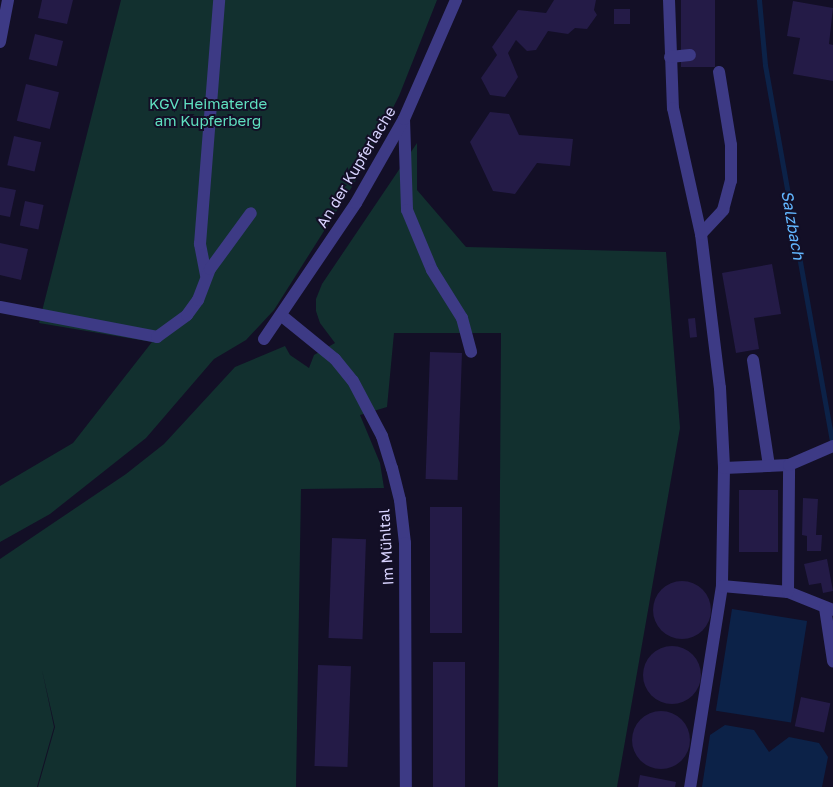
<!DOCTYPE html>
<meta charset="utf-8">
<style>
body{margin:0}
#map{position:relative;width:833px;height:787px;overflow:hidden;background:#130f26;font-family:"Golos Text",sans-serif}
div>[style]{position:absolute}
[style*='--x']{left:calc(var(--x)*1px);top:calc(var(--y)*1px);width:calc(var(--w)*1px);rotate:calc(var(--a)*1deg)}
.green>*{inset:0;background:#12302f}
.water>*{inset:0;background:#0c2248;transform-origin:0 0}
.stream>*{height:5px;margin:-2.5px;padding:0 2.5px;transform-origin:2.5px;border-radius:2.5px;background:#0c2248}
.building>*{inset:0;background:#241b47;transform-origin:0 0}
.round{border-radius:50%}
.minor>*{height:12px;margin:-6px;padding:0 6px;transform-origin:6px;border-radius:6px;background:#3d3a85}
span{translate:-50% -50%;white-space:nowrap;text-align:center;line-height:1.15;-webkit-text-stroke:4px #130f26;paint-order:stroke}
.park-label{font-size:15px;color:#5fe0c0}
.street-label{font-size:15px;color:#d9d4ff}
.water-label{font-size:16px;color:#62b6ff;font-style:italic}
</style>
<div id="map">
<div class="green">
<div style="clip-path:polygon(121px 0,437px 0,399px 96px,355px 182px,274px 310px,246px 340px,214px 359px,146px 438px,50px 514px,0 542px,0 486px,73px 443px,152px 342px,39px 323px)"></div>
<div style="clip-path:polygon(417px 143px,417px 190px,466px 247px,666px 252px,680px 428px,617px 787px,498px 787px,501px 333px,394px 333px,387px 407px,360px 415px,380px 463px,384px 488px,301px 489px,296px 787px,38px 787px,55px 727px,42px 670px,54px 727px,37px 787px,0 787px,0 559px,126px 474px,164px 444px,235px 367px,285px 346px,290px 355px,309px 368px,314px 355px,335px 343px,320px 323px,316px 311px,316px 299px,322px 284px)"></div>
</div>
<div class="water">
<div style="left:732px;top:609px;width:76px;height:103px;rotate:9deg"></div>
<div style="clip-path:polygon(725px 725px,754px 730px,769px 752px,789px 737px,819px 743px,828px 757px,822px 787px,702px 787px,710px 735px)"></div>
</div>
<div class="stream">
<div style="--x:759;--y:0;--w:65;--a:84.7"></div>
<div style="--x:765;--y:65;--w:387;--a:79.9"></div>
</div>
<div class="building">
<div style="clip-path:polygon(42px 0,73px 0,67px 24px,38px 18px)"></div>
<div style="clip-path:polygon(554px 0,596px 0,594px 10px,597px 15px,587px 29px,575px 28px,568px 34px,548px 31px,536px 50px,527px 51px,516px 40px,508px 53px,518px 77px,505px 97px,490px 95px,481px 78px,497px 55px,492px 47px,518px 10px,546px 13px)"></div>
<div style="left:681px;top:0;width:34px;height:67px"></div>
<div style="clip-path:polygon(793px 1px,833px 8px,829px 44px,833px 45px,833px 81px,793px 74px,800px 38px,787px 36px)"></div>
<div style="left:614px;top:9px;width:16px;height:15px"></div>
<div style="left:35px;top:34px;width:29px;height:26px;rotate:14deg"></div>
<div style="left:26px;top:84px;width:34px;height:38px;rotate:14deg"></div>
<div style="clip-path:polygon(490px 112px,509px 114px,519px 135px,573px 139px,570px 166px,537px 163px,515px 194px,493px 191px,470px 142px)"></div>
<div style="left:14px;top:136px;width:28px;height:30px;rotate:13deg"></div>
<div style="clip-path:polygon(0 187px,16px 190px,10px 217px,0 215px)"></div>
<div style="left:25px;top:201px;width:19px;height:25px;rotate:12deg"></div>
<div style="clip-path:polygon(0 243px,28px 249px,21px 280px,0 275px)"></div>
<div style="clip-path:polygon(772px 264px,781px 314px,754px 318px,759px 349px,736px 353px,722px 273px)"></div>
<div style="left:695px;top:318px;width:19px;height:7px;rotate:84deg"></div>
<div style="left:430px;top:352px;width:32px;height:127px;rotate:2deg"></div>
<div style="left:739px;top:490px;width:39px;height:62px"></div>
<div style="clip-path:polygon(803px 498px,818px 499px,816px 535px,822px 535px,821px 551px,807px 551px,807px 536px,802px 535px)"></div>
<div style="left:430px;top:507px;width:32px;height:126px"></div>
<div style="left:332px;top:538px;width:34px;height:100px;rotate:2deg"></div>
<div style="clip-path:polygon(827px 559px,833px 591px,823px 593px,821px 583px,809px 585px,804px 564px)"></div>
<div class="round" style="left:653px;top:581px;width:58px;height:58px"></div>
<div class="round" style="left:643px;top:646px;width:58px;height:58px"></div>
<div style="left:433px;top:662px;width:32px;height:125px"></div>
<div style="left:318px;top:665px;width:33px;height:101px;rotate:2deg"></div>
<div style="left:801px;top:697px;width:30px;height:30px;rotate:12deg"></div>
<div class="round" style="left:632px;top:711px;width:58px;height:58px"></div>
<div style="clip-path:polygon(640px 775px,676px 782px,675px 787px,638px 787px)"></div>
</div>
<div class="minor">
<div style="--x:669;--y:0;--w:108;--a:87.9"></div>
<div style="--x:673;--y:108;--w:129;--a:77.5"></div>
<div style="--x:701;--y:234;--w:155;--a:83"></div>
<div style="--x:720;--y:388;--w:80;--a:87.1"></div>
<div style="--x:724;--y:468;--w:118;--a:91"></div>
<div style="--x:722;--y:586;--w:204;--a:99"></div>
<div style="--x:0;--y:42;--w:43;--a:-79.2"></div>
<div style="--x:670;--y:57;--w:20;--a:-6"></div>
<div style="--x:404;--y:119;--w:91;--a:88.1"></div>
<div style="--x:407;--y:210;--w:65;--a:67.4"></div>
<div style="--x:432;--y:270;--w:57;--a:58"></div>
<div style="--x:462;--y:318;--w:35;--a:75"></div>
<div style="--x:701;--y:234;--w:33;--a:-47"></div>
<div style="--x:723;--y:210;--w:30;--a:-75"></div>
<div style="--x:731;--y:181;--w:36;--a:-90"></div>
<div style="--x:731;--y:145;--w:74;--a:-99.3"></div>
<div style="--x:206;--y:275;--w:32;--a:-101"></div>
<div style="--x:200;--y:244;--w:245;--a:-85.5"></div>
<div style="--x:0;--y:307;--w:160;--a:10.8"></div>
<div style="--x:157;--y:337;--w:37;--a:-36"></div>
<div style="--x:187;--y:315;--w:19;--a:-54"></div>
<div style="--x:198;--y:300;--w:33;--a:-69"></div>
<div style="--x:210;--y:269;--w:69;--a:-53.8"></div>
<div style="--x:282;--y:316;--w:68;--a:39.1"></div>
<div style="--x:335;--y:359;--w:28;--a:51"></div>
<div style="--x:353;--y:381;--w:62;--a:62.2"></div>
<div style="--x:382;--y:436;--w:34;--a:73"></div>
<div style="--x:392;--y:468;--w:33;--a:76"></div>
<div style="--x:400;--y:500;--w:43;--a:83.4"></div>
<div style="--x:405;--y:543;--w:244;--a:89.8"></div>
<div style="--x:264;--y:339;--w:164;--a:-55.9"></div>
<div style="--x:356;--y:203;--w:97;--a:-60.3"></div>
<div style="--x:404;--y:119;--w:130;--a:-66.4"></div>
<div style="--x:753;--y:360;--w:107;--a:81.4"></div>
<div style="--x:724;--y:468;--w:65;--a:-2.6"></div>
<div style="--x:722;--y:586;--w:66;--a:5.2"></div>
<div style="--x:788;--y:592;--w:48;--a:21.8"></div>
<div style="--x:788;--y:592;--w:127;--a:-89.5"></div>
<div style="--x:789;--y:465;--w:48;--a:-23.4"></div>
<div style="--x:825;--y:608;--w:54;--a:81.4"></div>
</div>
<div class="park-label">
<span style="left:208px;top:112px">KGV Heimaterde<br>am Kupferberg</span>
</div>
<div class="street-label">
<span style="left:356px;top:167px;rotate:-59deg">An der Kupferlache</span>
<span style="left:386px;top:547px;rotate:-93deg">Im Mühltal</span>
</div>
<div class="water-label">
<span style="left:793px;top:225px;rotate:80deg">Salzbach</span>
</div>
</div>
